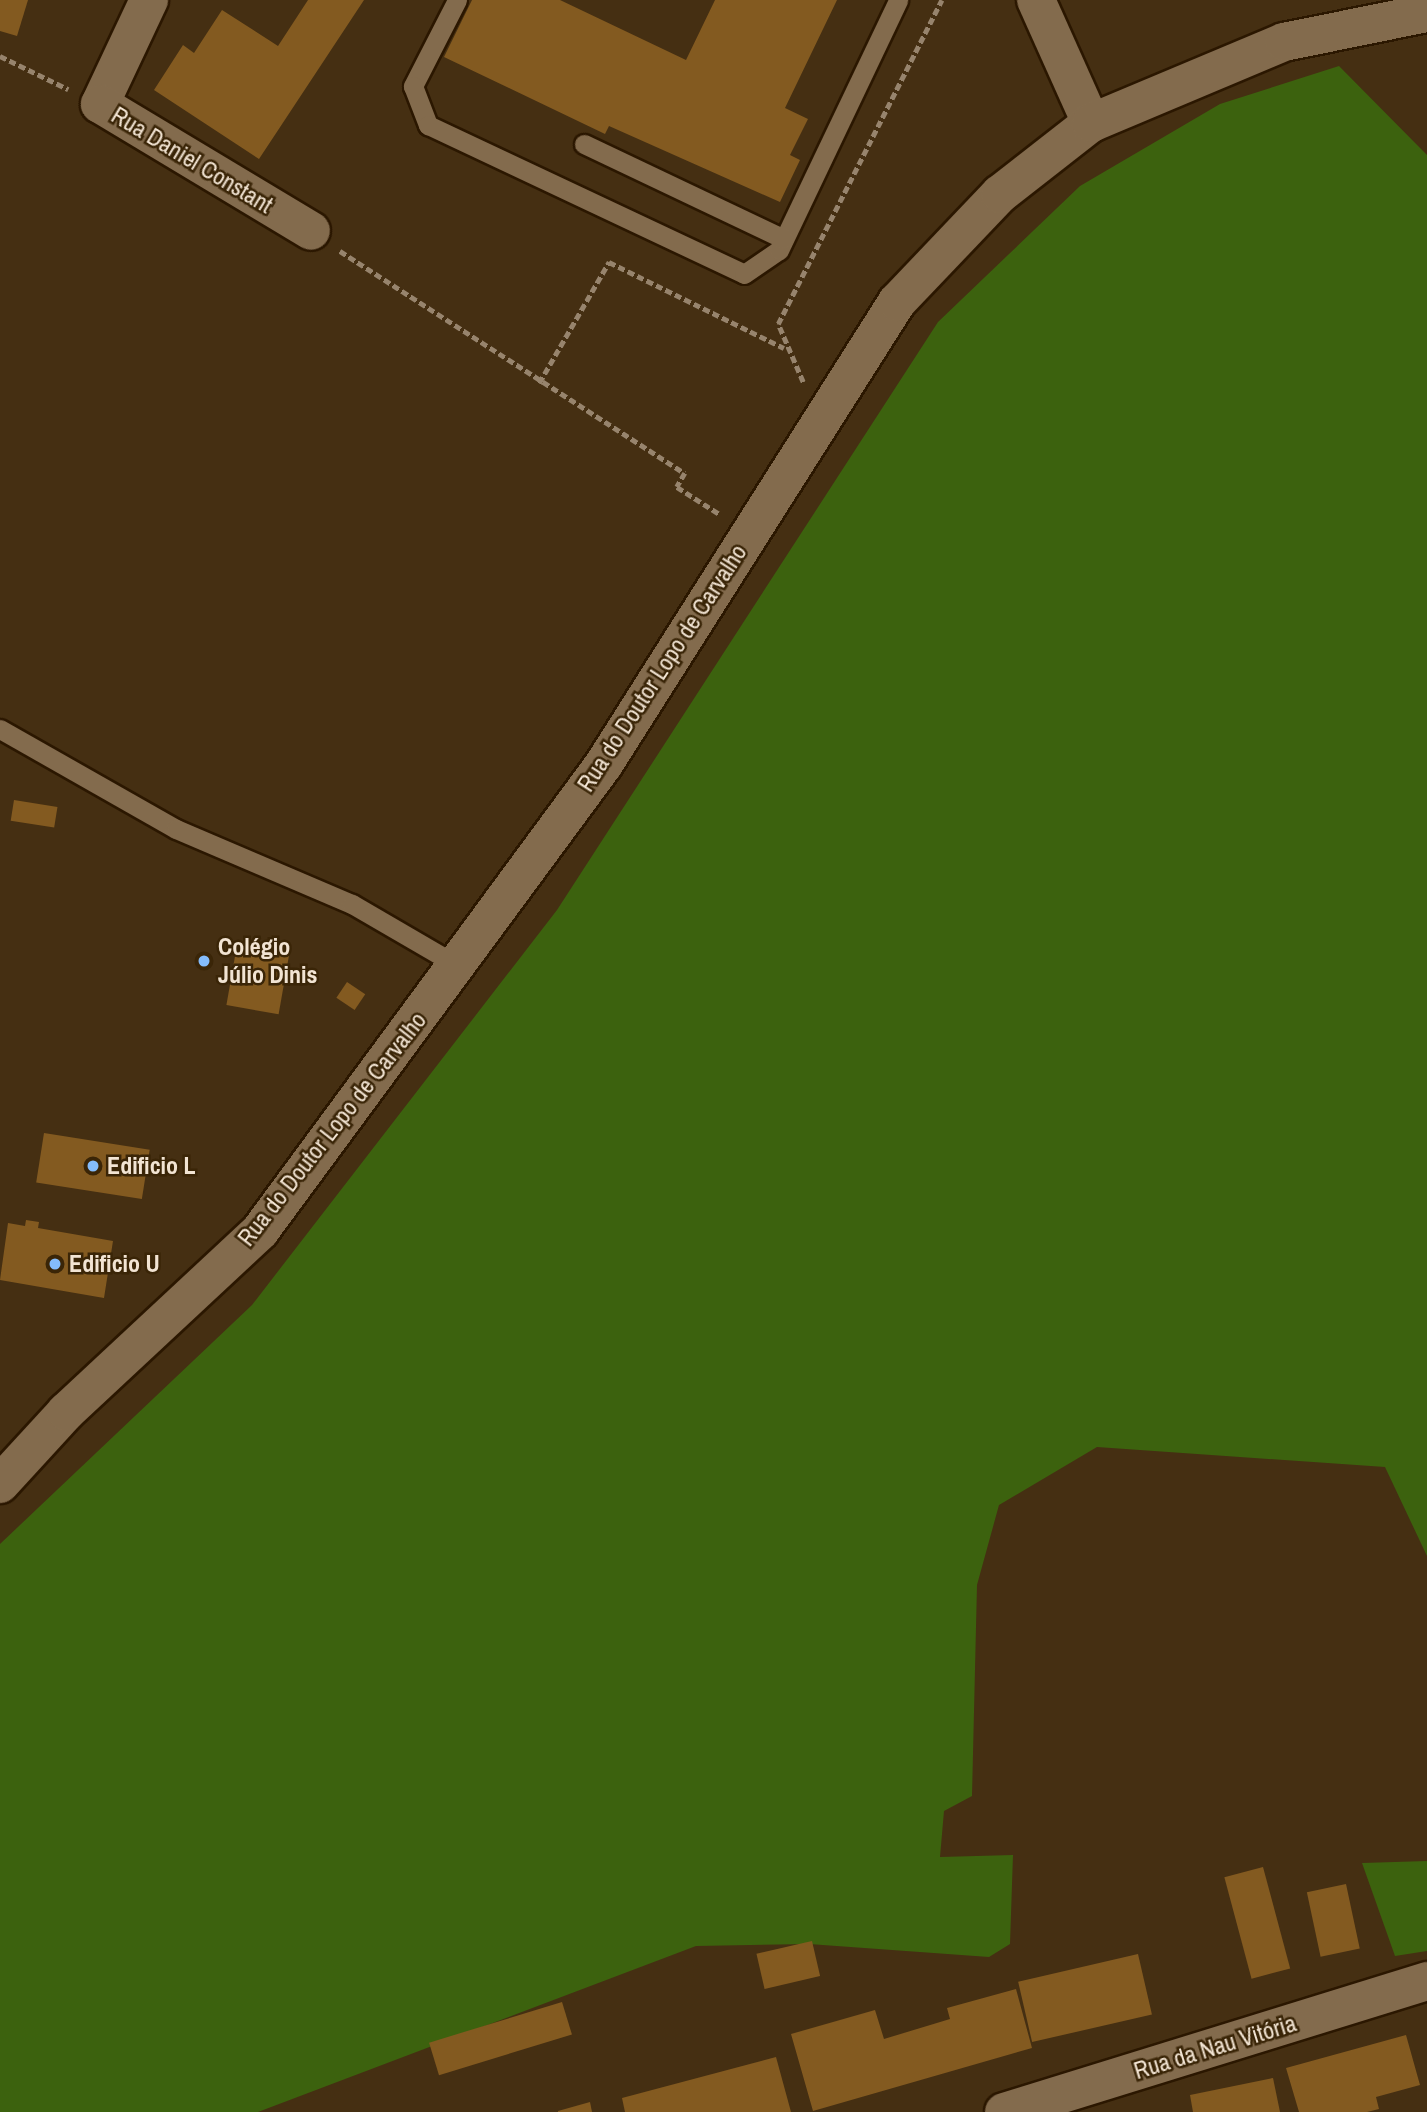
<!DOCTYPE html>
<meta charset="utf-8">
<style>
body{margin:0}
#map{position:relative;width:1427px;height:2112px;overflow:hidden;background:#452f12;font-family:"Archivo Narrow",sans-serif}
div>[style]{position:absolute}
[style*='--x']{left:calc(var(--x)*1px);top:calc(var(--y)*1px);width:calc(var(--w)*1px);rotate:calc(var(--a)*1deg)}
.green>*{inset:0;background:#3c620e}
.building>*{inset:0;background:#835a20;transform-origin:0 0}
.path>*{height:4.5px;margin-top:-2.25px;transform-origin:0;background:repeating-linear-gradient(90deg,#97846d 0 7px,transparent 0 10.5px)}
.roads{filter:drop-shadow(2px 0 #2b1700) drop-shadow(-2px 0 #2b1700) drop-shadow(0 2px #2b1700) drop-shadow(0 -2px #2b1700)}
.lane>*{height:19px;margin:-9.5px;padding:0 9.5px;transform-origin:9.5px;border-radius:9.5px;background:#836b4d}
.street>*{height:38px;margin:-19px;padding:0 19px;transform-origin:19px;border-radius:19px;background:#836b4d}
.dots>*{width:19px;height:19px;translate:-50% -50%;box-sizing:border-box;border:4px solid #3a2507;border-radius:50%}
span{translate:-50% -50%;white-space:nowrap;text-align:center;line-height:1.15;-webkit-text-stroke:5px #3a2507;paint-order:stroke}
.street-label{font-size:24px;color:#f2e4d3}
.poi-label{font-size:24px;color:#f2e4d3;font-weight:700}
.left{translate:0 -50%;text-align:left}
</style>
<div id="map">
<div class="green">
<div style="clip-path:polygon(1339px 66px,1427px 155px,1427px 1556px,1385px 1467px,1097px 1447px,999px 1505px,977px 1585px,972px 1796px,944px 1811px,940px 1857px,1013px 1855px,1010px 1944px,989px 1957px,809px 1944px,696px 1946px,258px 2112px,0 2112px,0 1544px,252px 1305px,557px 910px,938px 322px,1080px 186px,1220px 104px)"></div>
<div style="clip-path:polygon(1427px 1861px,1427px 1951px,1395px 1956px,1362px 1863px)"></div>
</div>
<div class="building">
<div style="clip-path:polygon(0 0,28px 0,17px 36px,0 31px)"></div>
<div style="clip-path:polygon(308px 0,364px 0,259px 159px,154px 90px,183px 45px,194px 53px,222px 10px,278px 46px)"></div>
<div style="clip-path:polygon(472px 0,560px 0,686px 60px,715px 0,837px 0,785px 108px,808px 119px,790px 155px,800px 160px,780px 202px,609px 126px,605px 134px,444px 57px)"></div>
<div style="left:14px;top:800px;width:44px;height:21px;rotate:9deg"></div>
<div style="left:237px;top:945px;width:53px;height:61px;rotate:10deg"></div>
<div style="left:347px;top:982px;width:22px;height:19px;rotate:34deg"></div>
<div style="left:44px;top:1133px;width:107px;height:50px;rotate:9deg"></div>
<div style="clip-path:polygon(26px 1220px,39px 1222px,38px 1228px,113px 1241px,104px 1298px,0 1280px,8px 1223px,25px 1226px)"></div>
<div style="left:1263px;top:1867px;width:105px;height:40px;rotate:75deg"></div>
<div style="left:1346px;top:1884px;width:66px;height:40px;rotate:78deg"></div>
<div style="left:812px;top:1941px;width:36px;height:57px;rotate:77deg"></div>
<div style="left:1138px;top:1954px;width:62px;height:123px;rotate:77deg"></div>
<div style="clip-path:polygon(1016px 1989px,1032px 2048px,813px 2111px,791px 2034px,875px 2010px,884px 2039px,950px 2019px,947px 2008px)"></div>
<div style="left:562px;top:2002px;width:34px;height:139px;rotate:73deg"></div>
<div style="clip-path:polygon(1406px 2035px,1420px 2085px,1376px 2097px,1379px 2109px,1367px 2112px,1299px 2112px,1286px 2068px)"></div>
<div style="clip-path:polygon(776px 2057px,791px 2112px,625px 2112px,622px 2098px)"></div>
<div style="clip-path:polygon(1273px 2078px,1280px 2112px,1193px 2112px,1190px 2095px)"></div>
<div style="clip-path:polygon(590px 2102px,592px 2112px,558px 2112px,558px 2111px)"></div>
</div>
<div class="path">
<div style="--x:0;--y:56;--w:76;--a:25.9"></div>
<div style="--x:340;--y:251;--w:410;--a:32.8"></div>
<div style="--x:685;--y:473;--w:16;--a:120"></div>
<div style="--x:677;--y:487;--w:52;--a:32.5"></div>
<div style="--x:803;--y:382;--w:63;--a:-113.3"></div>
<div style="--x:778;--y:324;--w:363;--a:-63.2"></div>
<div style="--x:539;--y:383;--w:140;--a:-60"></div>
<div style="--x:609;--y:262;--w:195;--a:26.2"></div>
</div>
<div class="roads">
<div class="lane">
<div style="--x:457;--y:0;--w:97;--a:117.1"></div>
<div style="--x:413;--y:86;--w:42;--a:69"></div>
<div style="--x:428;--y:125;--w:349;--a:25.2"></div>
<div style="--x:744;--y:274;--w:42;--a:-34.4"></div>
<div style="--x:779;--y:250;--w:277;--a:-64.5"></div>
<div style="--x:584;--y:144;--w:221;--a:25.4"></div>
<div style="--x:0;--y:729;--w:202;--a:29.6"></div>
<div style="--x:176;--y:829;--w:191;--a:23.1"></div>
<div style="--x:352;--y:904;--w:121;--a:30.2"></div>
</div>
<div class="street">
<div style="--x:149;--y:0;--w:115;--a:115.2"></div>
<div style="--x:100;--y:104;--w:246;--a:31"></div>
<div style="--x:1036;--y:0;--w:135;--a:65.9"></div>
<div style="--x:0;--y:1484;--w:98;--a:-47.5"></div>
<div style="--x:66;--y:1412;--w:265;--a:-43"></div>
<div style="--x:260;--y:1231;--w:580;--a:-53.62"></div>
<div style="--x:604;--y:764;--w:547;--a:-57.62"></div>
<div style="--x:897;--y:302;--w:149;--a:-46.4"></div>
<div style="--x:1000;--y:194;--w:115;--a:-38"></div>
<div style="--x:1091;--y:123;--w:209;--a:-22.8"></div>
<div style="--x:1284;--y:42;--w:146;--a:-11.5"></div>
<div style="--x:1004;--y:2112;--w:443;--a:-17.2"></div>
</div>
</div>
<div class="dots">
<div style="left:204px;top:961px;background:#84bcfb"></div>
<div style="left:93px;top:1166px;background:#84bcfb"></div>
<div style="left:55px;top:1264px;background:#84bcfb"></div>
</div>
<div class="street-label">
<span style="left:192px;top:160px;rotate:31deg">Rua Daniel Constant</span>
<span style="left:662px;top:668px;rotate:-57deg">Rua do Doutor Lopo de Carvalho</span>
<span style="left:332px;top:1129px;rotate:-52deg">Rua do Doutor Lopo de Carvalho</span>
<span style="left:1215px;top:2047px;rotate:-17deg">Rua da Nau Vitória</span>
</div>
<div class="poi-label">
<span class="left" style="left:218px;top:961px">Colégio<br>Júlio Dinis</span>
<span class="left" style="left:107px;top:1166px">Edificio L</span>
<span class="left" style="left:69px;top:1264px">Edificio U</span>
</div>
</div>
